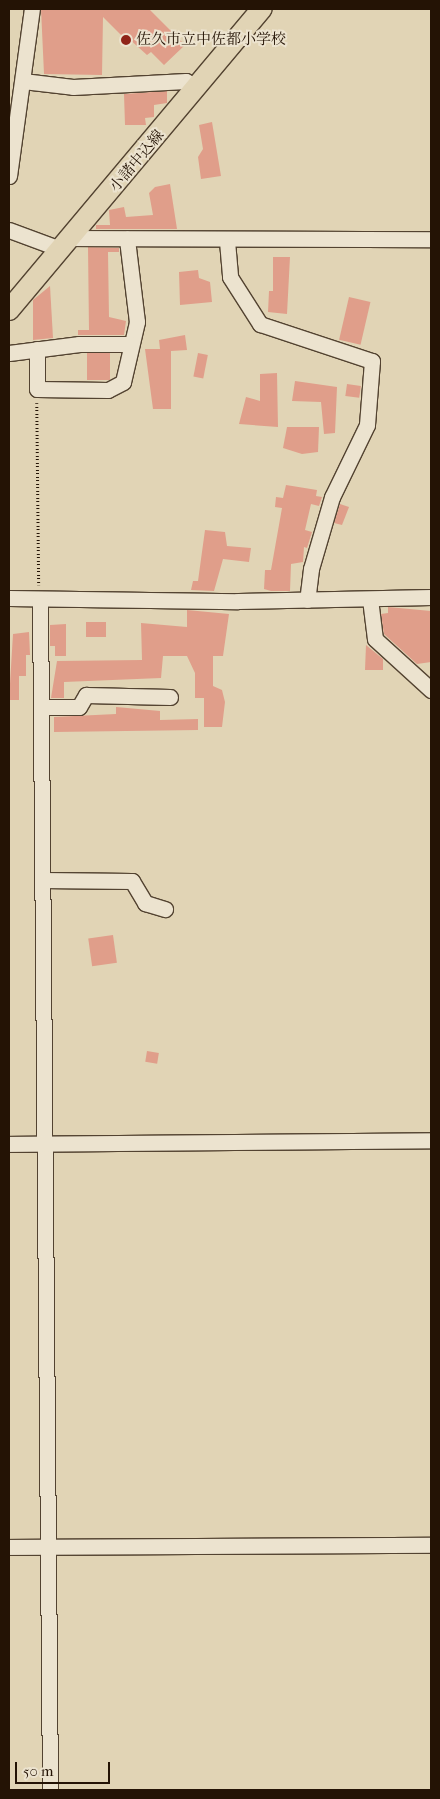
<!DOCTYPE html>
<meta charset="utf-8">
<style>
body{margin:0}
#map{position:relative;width:440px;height:1799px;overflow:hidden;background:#e1d4b5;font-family:"IM FELL French Canon","Noto Serif JP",serif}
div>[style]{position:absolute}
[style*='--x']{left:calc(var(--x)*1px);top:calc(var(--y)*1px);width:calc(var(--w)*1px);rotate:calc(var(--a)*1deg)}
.building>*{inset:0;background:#e09e8a;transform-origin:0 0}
.path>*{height:2.5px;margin-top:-1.25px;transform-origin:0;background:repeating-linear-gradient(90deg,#241305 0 1px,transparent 0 3.5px)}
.roads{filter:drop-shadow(1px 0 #534331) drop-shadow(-1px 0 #534331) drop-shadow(0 1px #534331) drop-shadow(0 -1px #534331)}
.minor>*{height:15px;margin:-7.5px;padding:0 7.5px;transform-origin:7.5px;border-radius:7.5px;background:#ece3cf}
.major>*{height:20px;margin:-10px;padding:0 10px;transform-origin:10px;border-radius:10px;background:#e1d4b5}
.dots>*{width:14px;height:14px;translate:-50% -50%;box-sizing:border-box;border:2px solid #ece3cf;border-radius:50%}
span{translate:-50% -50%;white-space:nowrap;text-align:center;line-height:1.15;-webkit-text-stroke:4px #ece3cf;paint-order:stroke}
.poi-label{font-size:15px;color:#241305}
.left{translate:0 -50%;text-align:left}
.street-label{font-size:15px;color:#241305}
.frame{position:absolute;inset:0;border:10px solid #241305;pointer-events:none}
.scale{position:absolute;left:15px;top:1762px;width:95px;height:22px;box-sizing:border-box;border:2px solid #241305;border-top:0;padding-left:6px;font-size:15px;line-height:18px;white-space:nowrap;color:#241305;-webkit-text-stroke:4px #ece3cf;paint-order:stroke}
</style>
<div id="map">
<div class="building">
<div style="clip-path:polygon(41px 9px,149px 9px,185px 45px,164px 65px,151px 52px,147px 55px,127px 37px,125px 39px,103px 17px,102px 75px,44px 74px)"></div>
<div style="clip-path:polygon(167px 91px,167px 103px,154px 105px,154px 117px,145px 118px,146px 125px,125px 125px,124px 94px)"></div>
<div style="clip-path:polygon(212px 122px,221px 176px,201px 179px,198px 157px,203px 149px,199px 125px)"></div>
<div style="clip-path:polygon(170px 184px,177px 229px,96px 229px,96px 225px,110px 225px,109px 210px,124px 207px,126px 217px,153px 215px,149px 193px,155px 187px)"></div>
<div style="clip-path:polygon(88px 247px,119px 248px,119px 252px,108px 252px,109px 317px,126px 321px,124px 335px,78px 335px,78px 330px,89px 330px)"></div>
<div style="clip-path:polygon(273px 257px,290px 257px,287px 314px,268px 312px,269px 291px,273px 291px)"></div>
<div style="clip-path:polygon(198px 270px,199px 278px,210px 282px,212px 302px,180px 305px,179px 272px)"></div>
<div style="clip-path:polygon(50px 286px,53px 338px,33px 340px,33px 300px)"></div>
<div style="left:349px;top:297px;width:22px;height:44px;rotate:13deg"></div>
<div style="clip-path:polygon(185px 335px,187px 350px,171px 351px,171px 409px,153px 409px,145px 349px,160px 349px,159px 340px)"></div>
<div style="left:87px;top:353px;width:23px;height:27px"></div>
<div style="left:198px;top:353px;width:10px;height:24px;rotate:11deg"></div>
<div style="clip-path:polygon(277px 373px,278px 427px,239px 424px,246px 397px,260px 401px,260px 374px)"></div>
<div style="clip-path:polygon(295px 381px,337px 387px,335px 433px,324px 434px,321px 402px,292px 401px)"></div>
<div style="left:347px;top:384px;width:14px;height:12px;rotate:8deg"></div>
<div style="clip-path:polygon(287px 427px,319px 427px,318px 452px,302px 454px,283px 448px)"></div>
<div style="clip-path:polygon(286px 485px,317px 490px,316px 496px,322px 497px,319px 506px,311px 504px,305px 530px,312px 532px,307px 548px,304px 547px,303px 562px,291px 564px,290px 591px,271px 591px,264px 589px,265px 570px,271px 570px,282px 508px,275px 507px,276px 497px,283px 498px)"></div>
<div style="clip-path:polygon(340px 504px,349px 507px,342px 525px,334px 523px)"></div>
<div style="clip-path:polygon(205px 530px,225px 532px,227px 546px,251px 548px,249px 562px,223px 559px,214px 591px,191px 590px,193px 581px,198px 581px)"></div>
<div style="clip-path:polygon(388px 607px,431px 611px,431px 662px,417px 664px,384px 634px,381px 614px,388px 613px)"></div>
<div style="clip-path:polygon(187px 610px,229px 614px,223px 656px,213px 656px,213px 686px,222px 690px,225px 702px,222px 727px,204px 727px,204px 698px,195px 698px,195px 673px,187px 656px,163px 656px,161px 678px,64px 682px,64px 698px,51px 698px,57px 661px,142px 660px,141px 623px,187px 627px)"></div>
<div style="left:86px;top:622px;width:20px;height:15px"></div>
<div style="clip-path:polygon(66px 624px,66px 656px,55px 656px,55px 646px,50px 646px,50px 625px)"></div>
<div style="clip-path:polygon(29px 632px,30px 655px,26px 655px,26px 676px,19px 676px,19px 700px,9px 700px,13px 634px)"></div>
<div style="clip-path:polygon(366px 645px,383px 659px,383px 670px,365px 670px)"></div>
<div style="clip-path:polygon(116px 707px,160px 711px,160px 720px,198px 719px,198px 730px,54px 732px,54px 717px,116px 714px)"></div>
<div style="left:113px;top:935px;width:28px;height:25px;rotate:82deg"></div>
<div style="left:147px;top:1051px;width:12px;height:11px;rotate:9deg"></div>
</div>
<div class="path">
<div style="--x:37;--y:403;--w:182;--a:89.4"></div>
</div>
<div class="roads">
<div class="minor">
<div style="--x:23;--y:81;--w:50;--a:6.8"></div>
<div style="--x:73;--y:87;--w:113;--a:-3"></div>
<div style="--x:186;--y:81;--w:13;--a:32"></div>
<div style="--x:9;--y:176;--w:169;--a:-82.2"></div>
<div style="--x:9;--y:230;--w:54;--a:20.4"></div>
<div style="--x:72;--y:238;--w:359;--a:0.2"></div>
<div style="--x:227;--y:241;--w:36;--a:85"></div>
<div style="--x:230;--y:277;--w:56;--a:57.4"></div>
<div style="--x:260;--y:324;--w:118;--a:18.3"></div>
<div style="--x:372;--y:361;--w:64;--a:94.5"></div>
<div style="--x:367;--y:425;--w:80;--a:115.9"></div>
<div style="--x:332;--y:497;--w:75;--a:106.3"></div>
<div style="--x:311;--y:569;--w:31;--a:97"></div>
<div style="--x:37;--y:349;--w:40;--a:90"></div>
<div style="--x:37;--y:389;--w:71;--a:0.8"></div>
<div style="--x:108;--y:390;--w:17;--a:-28"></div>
<div style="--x:123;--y:382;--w:62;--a:-76.9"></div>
<div style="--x:137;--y:322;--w:84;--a:-96.9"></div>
<div style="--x:9;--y:353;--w:71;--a:-7.3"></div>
<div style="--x:79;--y:344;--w:52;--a:0"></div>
<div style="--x:9;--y:598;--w:229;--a:0.8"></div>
<div style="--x:238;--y:601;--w:193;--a:-1.2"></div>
<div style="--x:40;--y:599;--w:1191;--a:89.52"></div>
<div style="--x:370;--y:599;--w:40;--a:82.9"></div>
<div style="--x:375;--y:639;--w:76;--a:42.3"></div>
<div style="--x:43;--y:707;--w:36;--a:0"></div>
<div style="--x:79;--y:707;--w:14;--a:-60"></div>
<div style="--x:86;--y:695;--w:84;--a:1.4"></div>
<div style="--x:42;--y:880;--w:90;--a:0.6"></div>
<div style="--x:132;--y:881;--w:26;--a:59"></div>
<div style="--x:145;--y:903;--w:21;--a:17"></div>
<div style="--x:9;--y:1144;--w:422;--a:-0.5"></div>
<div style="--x:9;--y:1547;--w:422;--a:-0.3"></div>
</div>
<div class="major">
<div style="--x:9;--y:310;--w:393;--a:-50"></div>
</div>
</div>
<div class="dots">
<div style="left:126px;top:40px;background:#8f2418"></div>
</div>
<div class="poi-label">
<span class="left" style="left:136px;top:40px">佐久市立中佐都小学校</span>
</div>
<div class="street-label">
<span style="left:137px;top:161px;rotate:-50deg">小諸中込線</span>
</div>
<div class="frame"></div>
<div class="scale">50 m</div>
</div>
